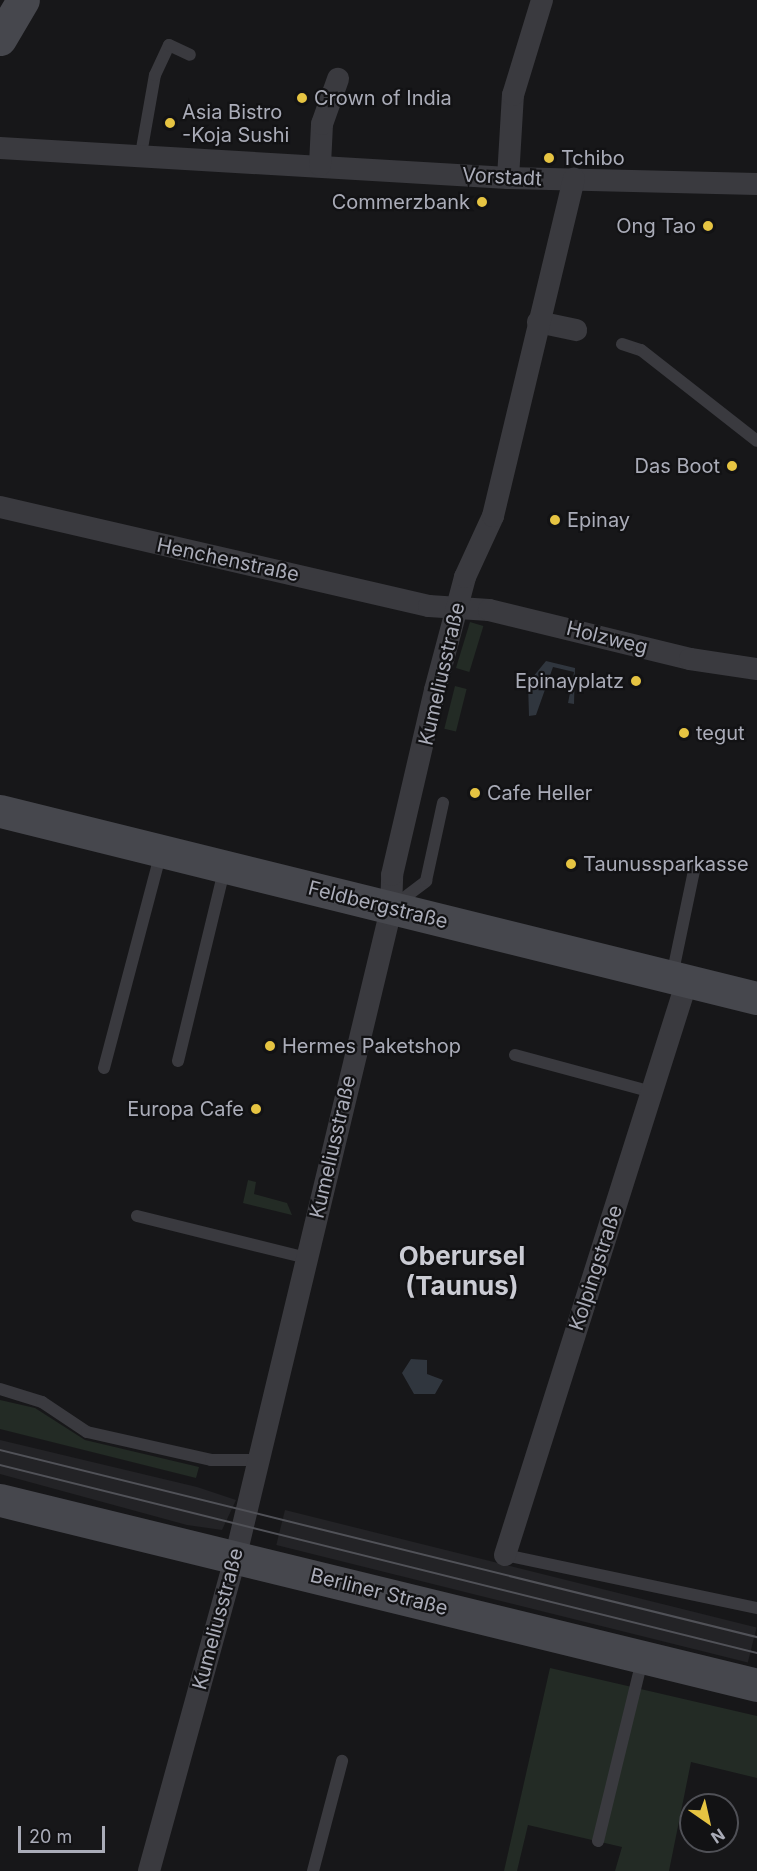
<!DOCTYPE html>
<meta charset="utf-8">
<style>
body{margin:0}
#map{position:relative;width:757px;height:1871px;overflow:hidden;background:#171719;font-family:Inter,sans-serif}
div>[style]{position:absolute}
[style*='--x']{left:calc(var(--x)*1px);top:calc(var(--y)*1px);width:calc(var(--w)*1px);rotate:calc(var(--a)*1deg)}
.built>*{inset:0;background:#232326;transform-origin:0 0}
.green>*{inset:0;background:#232b25;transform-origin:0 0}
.water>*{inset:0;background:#30363e}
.lane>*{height:12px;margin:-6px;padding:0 6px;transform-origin:6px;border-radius:6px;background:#3a3a3f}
.street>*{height:22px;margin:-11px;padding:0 11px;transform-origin:11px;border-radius:11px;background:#3a3a3f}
.secondary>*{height:33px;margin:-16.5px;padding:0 16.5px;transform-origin:16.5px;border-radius:16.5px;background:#46474d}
.tram>*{height:1.5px;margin:-0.75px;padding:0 0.75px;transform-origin:0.75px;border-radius:0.75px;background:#515258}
.dots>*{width:16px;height:16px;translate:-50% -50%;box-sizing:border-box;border:3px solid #121214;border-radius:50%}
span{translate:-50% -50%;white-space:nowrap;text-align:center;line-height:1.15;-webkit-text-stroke:4.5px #121214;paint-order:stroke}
.poi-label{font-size:20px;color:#aaacb8}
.left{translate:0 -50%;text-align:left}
.right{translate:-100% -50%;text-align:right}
.street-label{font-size:20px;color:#aaacb8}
.district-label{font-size:26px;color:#cbccd4;font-weight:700}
.north{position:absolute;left:679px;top:1793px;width:60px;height:60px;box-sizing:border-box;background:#121214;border:2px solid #4f5056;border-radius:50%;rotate:146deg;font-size:16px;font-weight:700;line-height:24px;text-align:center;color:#aaacb8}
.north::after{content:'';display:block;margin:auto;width:21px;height:27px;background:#e6c442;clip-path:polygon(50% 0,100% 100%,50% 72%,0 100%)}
.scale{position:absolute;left:18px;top:1826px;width:87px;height:27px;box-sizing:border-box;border:3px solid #aaacb8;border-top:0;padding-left:8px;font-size:18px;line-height:21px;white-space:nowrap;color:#aaacb8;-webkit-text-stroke:4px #121214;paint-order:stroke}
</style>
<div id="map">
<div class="built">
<div style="clip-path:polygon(0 1440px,197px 1487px,236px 1500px,222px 1530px,187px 1525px,0 1474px)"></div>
<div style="left:285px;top:1510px;width:486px;height:36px;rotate:14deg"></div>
</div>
<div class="green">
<div style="left:470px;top:622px;width:14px;height:48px;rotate:17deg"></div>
<div style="left:455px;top:686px;width:12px;height:44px;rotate:14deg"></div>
<div style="clip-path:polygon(248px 1180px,256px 1182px,254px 1194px,287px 1203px,292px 1215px,243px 1203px)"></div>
<div style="clip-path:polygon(0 1400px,35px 1408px,85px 1440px,199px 1467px,196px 1478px,0 1429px)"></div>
<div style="clip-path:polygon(550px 1668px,757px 1716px,757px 1778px,691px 1762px,669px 1871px,615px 1871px,622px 1847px,528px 1825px,517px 1871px,504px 1871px)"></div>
</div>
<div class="water">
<div style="clip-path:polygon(546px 661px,575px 668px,574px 704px,568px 703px,574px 672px,553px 667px,536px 715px,529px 716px,528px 683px)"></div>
<div style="clip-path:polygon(411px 1359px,427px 1360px,427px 1374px,443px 1380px,435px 1394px,414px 1394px,402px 1373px)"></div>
</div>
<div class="lane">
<div style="--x:141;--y:154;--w:80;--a:-80"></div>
<div style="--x:155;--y:75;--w:33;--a:-65"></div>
<div style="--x:169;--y:45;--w:23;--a:25"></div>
<div style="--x:622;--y:344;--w:20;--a:18"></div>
<div style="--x:641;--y:350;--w:147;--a:38.1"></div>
<div style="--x:396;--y:904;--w:38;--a:-37"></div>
<div style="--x:426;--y:881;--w:80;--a:-77.7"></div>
<div style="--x:672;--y:976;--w:107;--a:-78.2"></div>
<div style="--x:515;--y:1055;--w:142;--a:15.1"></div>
<div style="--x:178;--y:1061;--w:201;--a:-76.4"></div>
<div style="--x:104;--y:1068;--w:223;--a:-75.2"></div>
<div style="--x:137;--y:1216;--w:175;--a:13.9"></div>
<div style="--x:0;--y:1389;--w:44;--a:17.2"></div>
<div style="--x:42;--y:1402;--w:54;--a:33.7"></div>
<div style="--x:87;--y:1432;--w:127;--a:12.7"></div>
<div style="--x:211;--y:1460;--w:48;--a:0"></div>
<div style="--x:505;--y:1555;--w:258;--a:11.9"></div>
<div style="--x:598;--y:1841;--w:189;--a:-76.3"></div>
<div style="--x:313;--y:1871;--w:114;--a:-75.2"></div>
</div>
<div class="street">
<div style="--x:0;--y:148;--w:509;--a:3.38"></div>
<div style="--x:508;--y:178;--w:249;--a:1.4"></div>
<div style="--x:320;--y:165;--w:41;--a:-87.2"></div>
<div style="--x:322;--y:124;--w:48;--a:-70.4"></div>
<div style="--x:508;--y:178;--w:83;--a:-86.6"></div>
<div style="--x:513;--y:95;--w:99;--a:-73"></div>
<div style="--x:538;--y:322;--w:39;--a:12"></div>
<div style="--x:0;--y:507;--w:440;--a:13"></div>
<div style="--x:429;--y:606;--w:60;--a:3.8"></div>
<div style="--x:489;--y:610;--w:207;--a:13.7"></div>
<div style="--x:690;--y:659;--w:68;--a:8.5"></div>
<div style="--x:505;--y:1555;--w:602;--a:-72.41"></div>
<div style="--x:149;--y:1871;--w:324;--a:-74.6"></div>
<div style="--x:235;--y:1559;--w:668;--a:-76.5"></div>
<div style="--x:391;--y:909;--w:34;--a:-88"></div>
<div style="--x:392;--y:875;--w:190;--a:-76.9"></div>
<div style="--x:435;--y:690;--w:117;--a:-75.1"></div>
<div style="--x:465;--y:577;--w:67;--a:-65.3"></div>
<div style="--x:493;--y:516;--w:347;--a:-76.5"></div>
</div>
<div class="secondary">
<div style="--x:0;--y:39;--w:45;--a:-59.5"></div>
<div style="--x:0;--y:811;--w:780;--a:13.88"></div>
<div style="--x:0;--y:1500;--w:779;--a:13.73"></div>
</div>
<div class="tram">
<div style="--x:0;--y:1450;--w:780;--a:13.88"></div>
<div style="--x:0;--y:1465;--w:780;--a:13.95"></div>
</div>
<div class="dots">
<div style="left:302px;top:98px;background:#e6c442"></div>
<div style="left:170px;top:123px;background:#e6c442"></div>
<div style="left:549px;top:158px;background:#e6c442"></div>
<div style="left:482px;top:202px;background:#e6c442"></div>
<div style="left:708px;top:226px;background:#e6c442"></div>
<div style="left:732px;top:466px;background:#e6c442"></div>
<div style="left:555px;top:520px;background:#e6c442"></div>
<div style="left:636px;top:681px;background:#e6c442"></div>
<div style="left:684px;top:733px;background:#e6c442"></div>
<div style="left:475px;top:793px;background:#e6c442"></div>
<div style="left:571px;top:864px;background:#e6c442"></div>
<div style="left:270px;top:1046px;background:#e6c442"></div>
<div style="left:256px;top:1109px;background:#e6c442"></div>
</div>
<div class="poi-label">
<span class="left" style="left:314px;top:98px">Crown of India</span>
<span class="left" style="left:182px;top:124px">Asia Bistro<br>-Koja Sushi</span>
<span class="left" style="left:561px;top:158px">Tchibo</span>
<span class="right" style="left:470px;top:202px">Commerzbank</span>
<span class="right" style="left:696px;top:226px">Ong Tao</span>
<span class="right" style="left:720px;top:466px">Das Boot</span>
<span class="left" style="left:567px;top:520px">Epinay</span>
<span class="right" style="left:624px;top:681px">Epinayplatz</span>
<span class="left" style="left:696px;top:733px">tegut</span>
<span class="left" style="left:487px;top:793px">Cafe Heller</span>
<span class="left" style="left:583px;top:864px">Taunussparkasse</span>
<span class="left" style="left:282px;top:1046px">Hermes Paketshop</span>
<span class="right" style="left:244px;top:1109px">Europa Cafe</span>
</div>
<div class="street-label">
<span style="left:502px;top:177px;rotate:3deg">Vorstadt</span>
<span style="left:228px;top:560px;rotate:12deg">Henchenstraße</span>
<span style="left:607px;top:638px;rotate:14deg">Holzweg</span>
<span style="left:442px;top:674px;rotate:-77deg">Kumeliusstraße</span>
<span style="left:378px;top:905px;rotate:14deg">Feldbergstraße</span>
<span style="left:333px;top:1147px;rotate:-77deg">Kumeliusstraße</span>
<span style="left:596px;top:1268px;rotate:-72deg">Kolpingstraße</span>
<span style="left:379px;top:1592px;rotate:14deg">Berliner Straße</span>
<span style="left:218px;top:1619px;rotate:-75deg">Kumeliusstraße</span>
</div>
<div class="district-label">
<span style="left:462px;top:1271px">Oberursel<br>(Taunus)</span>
</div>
<div class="north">N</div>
<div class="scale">20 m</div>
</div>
